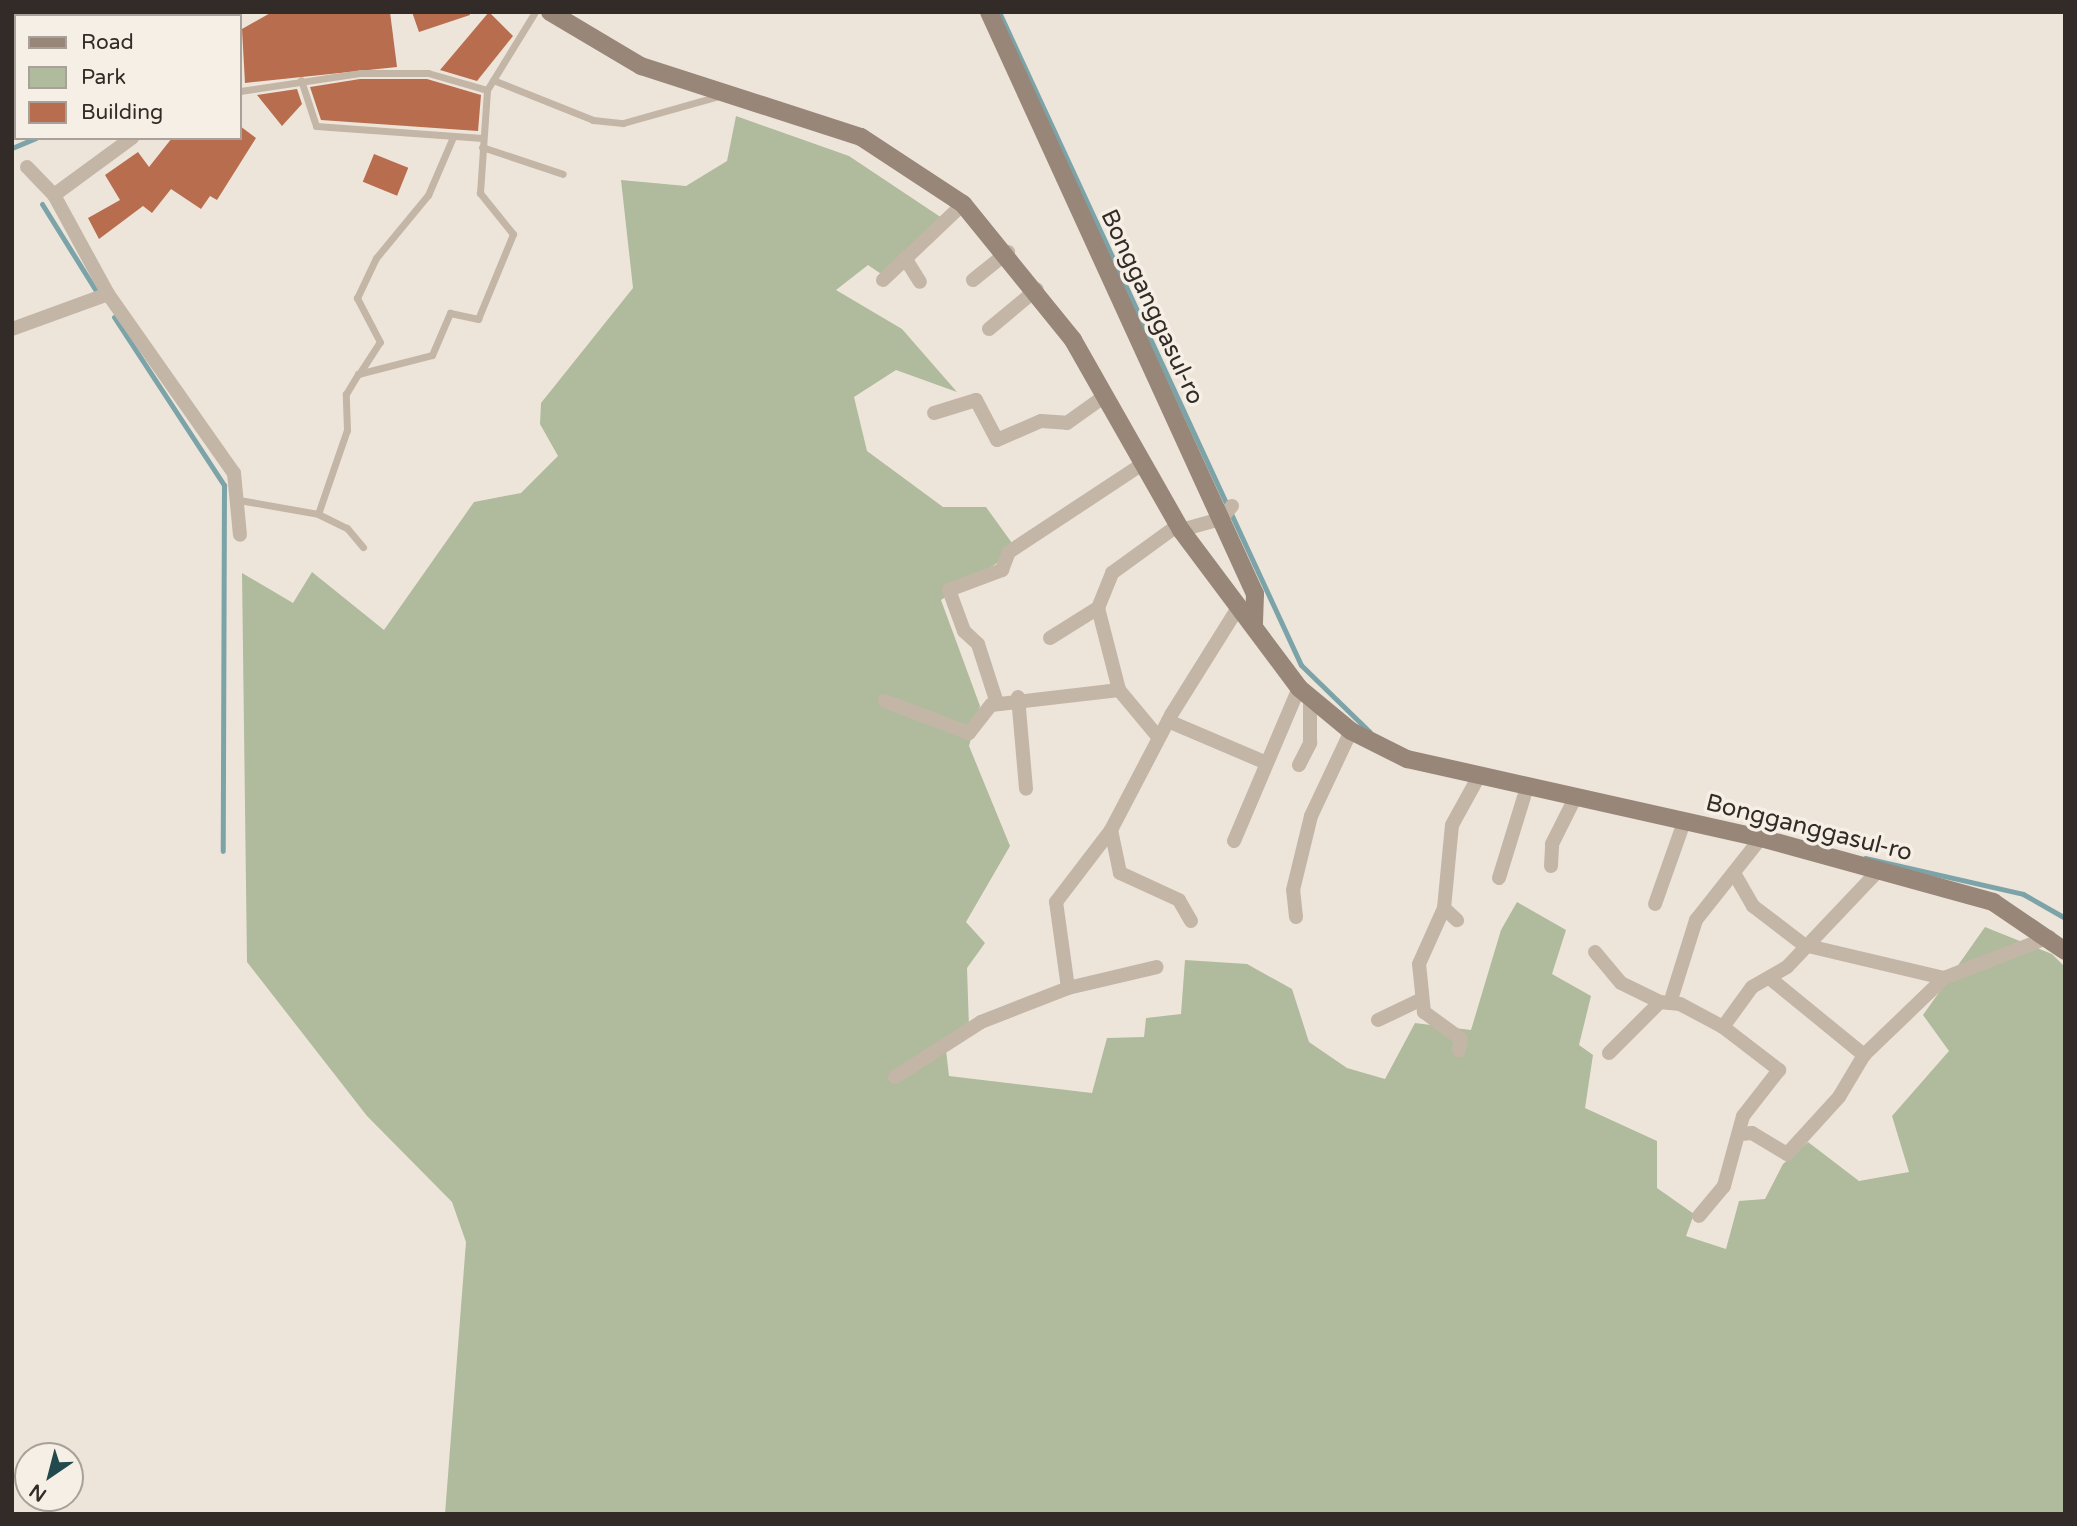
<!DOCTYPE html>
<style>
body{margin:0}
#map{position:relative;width:2077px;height:1526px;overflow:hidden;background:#eee5da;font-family:"Varela Round",sans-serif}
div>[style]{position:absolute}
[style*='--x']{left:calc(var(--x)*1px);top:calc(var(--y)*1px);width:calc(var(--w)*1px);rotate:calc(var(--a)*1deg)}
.green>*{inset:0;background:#afbb9c}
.stream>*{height:5px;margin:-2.5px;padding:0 2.5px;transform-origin:2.5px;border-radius:2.5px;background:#7ca4a8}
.building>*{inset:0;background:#b86d4e;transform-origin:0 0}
.lane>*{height:7px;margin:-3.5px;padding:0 3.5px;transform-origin:3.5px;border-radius:3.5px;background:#c4b6a7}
.street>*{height:14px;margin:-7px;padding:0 7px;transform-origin:7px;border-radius:7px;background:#c4b6a7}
.secondary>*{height:18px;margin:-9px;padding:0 9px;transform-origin:9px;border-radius:9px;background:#988679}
span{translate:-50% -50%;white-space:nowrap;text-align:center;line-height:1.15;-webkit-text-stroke:7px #f6efe5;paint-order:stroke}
.street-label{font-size:24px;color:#322b27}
.frame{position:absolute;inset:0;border:14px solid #322b27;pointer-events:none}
.legend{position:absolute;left:14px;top:14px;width:228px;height:126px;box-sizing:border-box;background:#f6efe5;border:2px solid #a8a199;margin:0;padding:9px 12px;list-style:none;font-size:21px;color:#322b27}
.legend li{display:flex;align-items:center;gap:14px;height:35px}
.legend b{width:35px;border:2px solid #a8a199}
.north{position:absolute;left:14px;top:1442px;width:70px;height:70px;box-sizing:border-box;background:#f6efe5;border:2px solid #a8a199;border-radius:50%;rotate:215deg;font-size:19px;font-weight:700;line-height:28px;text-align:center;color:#322b27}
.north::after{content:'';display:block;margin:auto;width:24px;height:32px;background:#21494e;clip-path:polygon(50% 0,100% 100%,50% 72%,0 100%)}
</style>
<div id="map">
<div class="green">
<div style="clip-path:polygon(736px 116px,849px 156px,945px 220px,890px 280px,868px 265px,836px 290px,902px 329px,957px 392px,896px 370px,854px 397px,867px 451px,943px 507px,986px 507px,1017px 550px,941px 600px,980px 706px,969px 746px,1010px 846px,966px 922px,985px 943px,967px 968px,969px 1027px,946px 1050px,949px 1076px,1092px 1093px,1107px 1038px,1144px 1037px,1146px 1018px,1181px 1014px,1185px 960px,1247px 964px,1292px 989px,1309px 1042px,1347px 1068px,1385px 1079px,1415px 1023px,1471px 1030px,1501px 930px,1517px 902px,1566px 930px,1552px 974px,1591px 996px,1579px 1045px,1593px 1055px,1585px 1108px,1657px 1141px,1657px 1188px,1694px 1214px,1686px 1236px,1726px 1249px,1739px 1201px,1765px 1199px,1783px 1164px,1808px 1142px,1859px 1181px,1909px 1172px,1892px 1116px,1949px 1051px,1923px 1015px,1985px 927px,2052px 954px,2065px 967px,2065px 1514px,445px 1514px,466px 1242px,452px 1202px,367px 1116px,247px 962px,242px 573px,293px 603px,312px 572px,384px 630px,474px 502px,521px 493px,558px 456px,540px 424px,541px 403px,633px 288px,621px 180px,686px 186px,727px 161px)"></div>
</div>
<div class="stream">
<div style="--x:999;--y:12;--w:719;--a:65.18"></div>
<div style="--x:1301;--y:665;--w:96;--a:44.2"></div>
<div style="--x:12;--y:148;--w:26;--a:-23"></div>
<div style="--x:42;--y:204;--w:106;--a:58.1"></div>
<div style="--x:114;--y:317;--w:201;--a:56.8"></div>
<div style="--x:224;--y:485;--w:366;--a:90.2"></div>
<div style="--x:1865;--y:858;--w:162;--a:12.8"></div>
<div style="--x:2023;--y:894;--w:48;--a:29.7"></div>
</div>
<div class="building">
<div style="clip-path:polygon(272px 12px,390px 12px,397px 67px,245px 83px,242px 29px)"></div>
<div style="clip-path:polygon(412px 12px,469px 12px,470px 15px,419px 32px)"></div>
<div style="clip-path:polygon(489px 12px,513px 36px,477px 81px,440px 70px)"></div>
<div style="clip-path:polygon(360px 79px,427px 79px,481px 95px,478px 131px,321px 120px,310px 87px)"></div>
<div style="clip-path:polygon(297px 89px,302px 104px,282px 126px,257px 95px)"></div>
<div style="clip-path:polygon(240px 126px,256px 138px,217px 200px,210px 196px,201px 209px,171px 189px,152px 213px,143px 206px,99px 239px,88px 218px,120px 200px,105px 175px,138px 152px,149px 167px,172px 138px,240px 138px)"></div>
<div style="left:374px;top:154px;width:37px;height:30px;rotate:22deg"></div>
</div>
<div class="lane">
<div style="--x:301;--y:80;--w:48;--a:71.9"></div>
<div style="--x:316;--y:126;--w:167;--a:4.1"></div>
<div style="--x:493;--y:80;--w:108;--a:21.8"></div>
<div style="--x:593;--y:120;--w:30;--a:6"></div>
<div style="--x:623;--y:123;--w:100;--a:-15.7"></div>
<div style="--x:240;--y:91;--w:121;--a:-8.5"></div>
<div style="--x:360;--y:73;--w:68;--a:0"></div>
<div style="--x:428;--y:73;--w:61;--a:16.1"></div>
<div style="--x:482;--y:147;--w:85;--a:18.4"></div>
<div style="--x:359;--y:374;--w:38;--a:-57"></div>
<div style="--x:380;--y:342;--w:50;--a:-117.6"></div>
<div style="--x:357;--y:298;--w:44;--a:-64.6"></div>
<div style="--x:376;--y:258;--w:82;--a:-50.5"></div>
<div style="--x:428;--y:195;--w:63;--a:-66.7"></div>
<div style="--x:239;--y:500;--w:80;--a:10"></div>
<div style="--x:318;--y:514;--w:89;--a:-71"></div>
<div style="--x:347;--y:430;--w:36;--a:-92"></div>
<div style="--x:346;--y:394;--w:23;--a:-59"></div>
<div style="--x:358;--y:374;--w:76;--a:-14.4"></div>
<div style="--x:432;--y:355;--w:46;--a:-66.8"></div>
<div style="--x:450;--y:313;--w:29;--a:12"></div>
<div style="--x:478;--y:319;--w:92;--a:-67.6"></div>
<div style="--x:513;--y:234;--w:53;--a:-128.8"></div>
<div style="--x:480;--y:193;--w:103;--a:-86.1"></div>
<div style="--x:487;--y:90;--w:92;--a:-58.4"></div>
<div style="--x:318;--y:514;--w:32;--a:26"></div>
<div style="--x:347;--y:528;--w:25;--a:50"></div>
</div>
<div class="street">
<div style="--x:229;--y:16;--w:4;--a:-63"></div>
<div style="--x:27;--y:167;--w:39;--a:46"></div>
<div style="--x:54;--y:195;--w:113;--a:61.4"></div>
<div style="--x:108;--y:294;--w:219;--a:54.9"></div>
<div style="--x:234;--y:473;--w:62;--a:84.5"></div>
<div style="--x:54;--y:195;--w:97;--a:-36.2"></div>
<div style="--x:905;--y:258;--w:28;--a:58"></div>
<div style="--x:883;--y:280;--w:110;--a:-43.5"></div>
<div style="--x:973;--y:280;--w:45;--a:-38.7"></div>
<div style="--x:12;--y:329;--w:102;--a:-20"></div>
<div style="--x:989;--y:329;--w:62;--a:-39.8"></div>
<div style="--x:934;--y:413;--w:44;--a:-17.2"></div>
<div style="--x:976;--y:400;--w:45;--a:62.3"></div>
<div style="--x:997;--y:440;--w:48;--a:-23.4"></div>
<div style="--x:1041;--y:421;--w:26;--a:4"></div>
<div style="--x:1067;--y:423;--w:43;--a:-35.5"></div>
<div style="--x:1181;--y:530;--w:41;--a:-15.4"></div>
<div style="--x:1221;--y:519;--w:17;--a:-50"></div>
<div style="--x:1098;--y:608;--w:85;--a:75.6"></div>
<div style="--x:1050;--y:638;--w:57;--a:-32"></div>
<div style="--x:1098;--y:608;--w:38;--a:-68"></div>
<div style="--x:1112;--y:573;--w:82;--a:-36"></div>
<div style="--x:1018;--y:697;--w:92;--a:85"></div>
<div style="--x:885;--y:701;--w:90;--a:20.9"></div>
<div style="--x:969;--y:733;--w:36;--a:-52"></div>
<div style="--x:991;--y:705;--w:129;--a:-6.7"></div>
<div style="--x:1119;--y:690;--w:62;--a:50.2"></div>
<div style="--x:997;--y:703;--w:62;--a:-107.9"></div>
<div style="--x:978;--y:644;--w:19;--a:-137"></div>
<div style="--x:964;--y:631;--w:44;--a:-110.1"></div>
<div style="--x:949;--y:590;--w:57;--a:-20.7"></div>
<div style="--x:1002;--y:570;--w:19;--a:-69"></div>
<div style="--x:1009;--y:552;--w:158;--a:-33.4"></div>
<div style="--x:1168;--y:721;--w:104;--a:23.1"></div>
<div style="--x:1299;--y:765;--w:25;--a:-63"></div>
<div style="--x:1310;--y:743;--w:44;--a:-90"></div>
<div style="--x:1234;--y:841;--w:166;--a:-67"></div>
<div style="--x:1551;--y:866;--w:22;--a:-87"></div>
<div style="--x:1552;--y:844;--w:51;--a:-63.4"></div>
<div style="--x:1734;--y:873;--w:38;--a:60"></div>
<div style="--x:1753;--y:906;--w:64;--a:37.4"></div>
<div style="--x:1804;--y:945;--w:144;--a:13.3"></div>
<div style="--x:1499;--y:878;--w:95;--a:-72.9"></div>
<div style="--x:1655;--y:904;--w:87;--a:-70.5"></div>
<div style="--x:1444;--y:908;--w:18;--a:43"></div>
<div style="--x:1296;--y:917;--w:27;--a:-96"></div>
<div style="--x:1293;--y:890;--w:76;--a:-76.3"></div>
<div style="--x:1311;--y:816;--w:94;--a:-64.8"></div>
<div style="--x:1191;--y:921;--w:24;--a:-120"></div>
<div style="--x:1179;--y:900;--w:65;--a:-155.4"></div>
<div style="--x:1120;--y:873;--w:44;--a:-101.8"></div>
<div style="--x:1111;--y:830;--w:130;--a:-62.4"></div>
<div style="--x:1171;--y:715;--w:128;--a:-58"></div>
<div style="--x:1595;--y:952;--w:40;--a:50"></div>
<div style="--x:1621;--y:983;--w:43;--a:26"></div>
<div style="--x:1772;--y:980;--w:119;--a:39.2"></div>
<div style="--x:1068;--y:988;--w:91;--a:-13.3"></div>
<div style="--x:1670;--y:1003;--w:87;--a:-72.6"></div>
<div style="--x:1696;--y:920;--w:105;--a:-51.6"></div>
<div style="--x:1378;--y:1020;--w:47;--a:-25.5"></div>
<div style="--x:1723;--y:1027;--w:49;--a:-54.1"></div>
<div style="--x:1752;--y:987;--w:40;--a:-29.7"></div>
<div style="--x:1787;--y:967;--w:134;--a:-46.5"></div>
<div style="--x:1459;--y:1050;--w:11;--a:-80"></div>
<div style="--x:1461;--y:1039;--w:46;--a:-143.9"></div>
<div style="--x:1424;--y:1012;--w:48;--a:-95.9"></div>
<div style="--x:1419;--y:964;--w:61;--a:-65.9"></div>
<div style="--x:1444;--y:908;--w:83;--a:-84.5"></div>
<div style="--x:1452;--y:825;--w:56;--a:-61.1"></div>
<div style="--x:1609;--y:1053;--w:72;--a:-45"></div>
<div style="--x:1660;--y:1002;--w:20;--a:6"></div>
<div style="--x:1680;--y:1004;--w:49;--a:28.1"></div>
<div style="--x:1723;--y:1027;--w:71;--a:37.5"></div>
<div style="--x:1779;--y:1070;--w:58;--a:128"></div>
<div style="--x:1743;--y:1116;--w:73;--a:105.2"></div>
<div style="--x:1724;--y:1186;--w:39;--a:130"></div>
<div style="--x:895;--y:1077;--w:102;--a:-32.6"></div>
<div style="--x:981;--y:1022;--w:93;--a:-21.3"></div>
<div style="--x:1068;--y:988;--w:87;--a:-97.9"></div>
<div style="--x:1056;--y:902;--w:91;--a:-52.6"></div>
<div style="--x:1741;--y:1134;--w:11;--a:-5"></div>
<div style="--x:1752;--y:1133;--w:41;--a:31"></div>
<div style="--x:1787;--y:1154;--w:77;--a:-47.6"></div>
<div style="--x:1839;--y:1097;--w:49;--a:-59.2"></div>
<div style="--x:1864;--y:1055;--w:111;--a:-43.9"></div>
<div style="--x:1944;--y:978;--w:113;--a:-21.3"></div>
</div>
<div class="secondary">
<div style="--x:550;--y:12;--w:106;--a:30.7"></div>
<div style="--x:641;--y:66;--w:231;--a:17.9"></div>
<div style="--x:861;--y:137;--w:122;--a:33.3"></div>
<div style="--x:963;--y:204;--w:175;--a:51"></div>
<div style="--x:1073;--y:340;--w:219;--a:60.4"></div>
<div style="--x:1181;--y:530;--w:197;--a:53.2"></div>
<div style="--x:1299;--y:688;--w:67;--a:39.6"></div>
<div style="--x:1351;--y:731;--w:63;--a:26.6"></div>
<div style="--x:1407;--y:759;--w:363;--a:12.6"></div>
<div style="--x:1761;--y:838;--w:241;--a:15.4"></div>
<div style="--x:1993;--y:902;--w:87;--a:34.2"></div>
<div style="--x:989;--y:12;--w:640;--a:65.44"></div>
<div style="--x:1255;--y:594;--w:31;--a:92"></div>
</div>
<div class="street-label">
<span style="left:1152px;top:307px;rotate:65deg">Bongganggasul-ro</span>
<span style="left:1809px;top:828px;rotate:14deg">Bongganggasul-ro</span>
</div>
<div class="frame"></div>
<ul class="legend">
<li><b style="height:9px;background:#988679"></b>Road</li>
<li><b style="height:19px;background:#afbb9c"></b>Park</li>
<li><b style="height:19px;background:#b86d4e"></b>Building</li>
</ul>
<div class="north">N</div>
</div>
